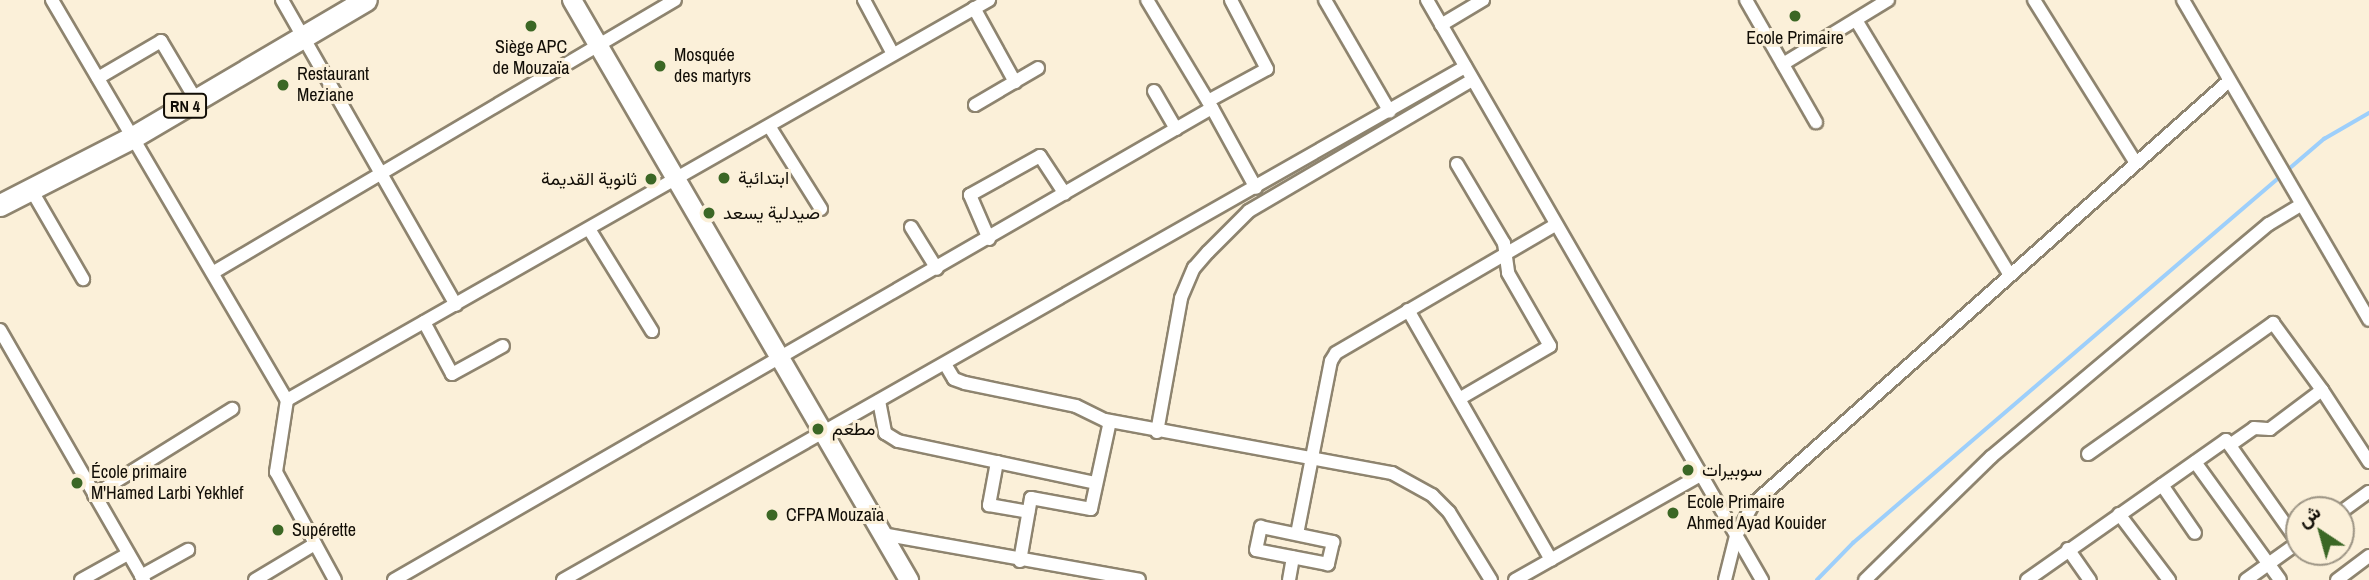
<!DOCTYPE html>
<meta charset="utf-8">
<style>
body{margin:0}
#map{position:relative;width:2369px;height:580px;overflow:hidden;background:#fbf0d9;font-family:"Archivo Narrow",Vazirmatn,sans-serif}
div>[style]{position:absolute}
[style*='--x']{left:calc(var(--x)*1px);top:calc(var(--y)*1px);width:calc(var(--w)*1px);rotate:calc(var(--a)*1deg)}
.stream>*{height:3.5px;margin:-1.75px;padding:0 1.75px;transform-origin:1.75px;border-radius:1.75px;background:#9dcffb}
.roads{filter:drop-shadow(2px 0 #8e846f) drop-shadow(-2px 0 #8e846f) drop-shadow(0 2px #8e846f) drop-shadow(0 -2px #8e846f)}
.street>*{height:12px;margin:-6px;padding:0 6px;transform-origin:6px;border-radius:6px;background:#fff}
.secondary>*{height:18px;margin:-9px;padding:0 9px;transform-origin:9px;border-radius:9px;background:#fff}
.primary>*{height:21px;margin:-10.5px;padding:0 10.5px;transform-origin:10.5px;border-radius:10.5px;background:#fff}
.dots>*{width:19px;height:19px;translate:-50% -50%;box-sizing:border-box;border:4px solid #fbf0d9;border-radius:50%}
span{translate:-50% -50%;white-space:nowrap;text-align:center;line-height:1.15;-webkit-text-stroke:6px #fbf0d9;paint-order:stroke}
.shield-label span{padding:2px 5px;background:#fbf0d9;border:2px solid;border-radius:5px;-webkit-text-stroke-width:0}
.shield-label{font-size:16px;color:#110d06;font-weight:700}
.poi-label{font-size:18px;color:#110d06}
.left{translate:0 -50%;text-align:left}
.right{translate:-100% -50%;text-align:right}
.north{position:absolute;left:2285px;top:496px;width:70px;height:70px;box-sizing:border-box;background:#fbf0d9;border:2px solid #9d9585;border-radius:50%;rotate:324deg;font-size:19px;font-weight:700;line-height:28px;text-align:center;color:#110d06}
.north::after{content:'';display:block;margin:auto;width:24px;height:32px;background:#3b6725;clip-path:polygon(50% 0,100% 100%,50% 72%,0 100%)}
</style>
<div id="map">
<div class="stream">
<div style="--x:1817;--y:580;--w:52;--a:-45.8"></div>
<div style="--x:1853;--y:543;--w:621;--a:-40.62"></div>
<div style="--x:2324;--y:139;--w:52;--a:-30"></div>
</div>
<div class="roads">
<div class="street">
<div style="--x:52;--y:0;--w:464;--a:59.6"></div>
<div style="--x:287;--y:400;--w:808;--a:-29.67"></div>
<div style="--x:282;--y:0;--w:351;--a:60.3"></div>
<div style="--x:864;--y:0;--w:61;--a:61.8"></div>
<div style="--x:1325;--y:0;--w:129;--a:59.9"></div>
<div style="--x:1427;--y:0;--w:670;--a:59.99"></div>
<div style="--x:1746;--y:0;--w:141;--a:60.2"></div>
<div style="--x:2034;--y:0;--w:192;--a:58"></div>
<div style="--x:2183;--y:0;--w:370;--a:59.8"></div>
<div style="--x:974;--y:8;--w:85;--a:61"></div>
<div style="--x:1856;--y:20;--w:298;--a:58.9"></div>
<div style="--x:1441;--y:25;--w:49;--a:-30.8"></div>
<div style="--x:1783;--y:64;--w:123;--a:-31.4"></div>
<div style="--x:98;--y:78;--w:73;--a:-30.4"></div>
<div style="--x:161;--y:41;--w:69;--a:59.3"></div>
<div style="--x:1154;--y:91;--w:44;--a:59.9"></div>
<div style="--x:1208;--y:101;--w:67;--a:-28.5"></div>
<div style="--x:1267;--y:69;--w:78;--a:-117.6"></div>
<div style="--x:975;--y:105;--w:73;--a:-30.4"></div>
<div style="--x:1212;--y:108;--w:91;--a:61.2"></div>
<div style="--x:769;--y:126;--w:98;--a:57.9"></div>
<div style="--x:1457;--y:164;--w:92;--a:59.3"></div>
<div style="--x:1504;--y:243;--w:30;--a:82"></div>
<div style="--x:1508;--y:273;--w:84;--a:60.1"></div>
<div style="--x:1550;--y:346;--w:105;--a:149.8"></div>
<div style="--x:32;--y:191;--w:102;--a:59.9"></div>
<div style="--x:911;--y:227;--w:49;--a:58.2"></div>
<div style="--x:589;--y:229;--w:120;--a:58.3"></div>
<div style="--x:989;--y:239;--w:48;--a:-113.4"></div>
<div style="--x:970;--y:195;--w:80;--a:-29.1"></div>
<div style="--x:1040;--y:156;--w:45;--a:56.7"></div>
<div style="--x:214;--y:272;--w:535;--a:-30.54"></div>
<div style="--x:1408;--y:310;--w:288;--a:60.2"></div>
<div style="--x:424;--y:322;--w:59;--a:61.7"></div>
<div style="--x:452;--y:374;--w:58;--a:-28.8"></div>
<div style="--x:0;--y:330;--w:289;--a:60.1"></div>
<div style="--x:945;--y:364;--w:17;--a:59"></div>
<div style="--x:954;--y:379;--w:12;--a:20"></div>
<div style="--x:965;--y:383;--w:113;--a:11.7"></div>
<div style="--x:1076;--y:406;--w:32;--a:26"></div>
<div style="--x:1105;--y:420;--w:292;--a:10.5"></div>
<div style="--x:1392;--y:473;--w:46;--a:28.8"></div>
<div style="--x:1432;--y:495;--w:24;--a:45"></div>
<div style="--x:1449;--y:512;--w:80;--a:58.3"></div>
<div style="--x:287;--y:400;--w:73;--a:98.7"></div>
<div style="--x:276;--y:472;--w:123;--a:61.4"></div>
<div style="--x:879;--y:401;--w:33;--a:79"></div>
<div style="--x:885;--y:433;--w:15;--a:32"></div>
<div style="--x:898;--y:441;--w:202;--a:12"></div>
<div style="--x:1157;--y:432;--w:136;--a:-79.8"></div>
<div style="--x:1181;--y:298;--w:33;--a:-67"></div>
<div style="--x:1194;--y:268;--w:21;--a:-49"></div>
<div style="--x:1208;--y:252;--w:58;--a:-45"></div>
<div style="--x:1249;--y:211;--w:259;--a:-30.4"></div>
<div style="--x:2230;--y:445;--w:29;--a:-35"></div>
<div style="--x:2254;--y:428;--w:16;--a:4"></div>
<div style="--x:2270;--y:429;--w:65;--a:-36.9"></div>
<div style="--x:2322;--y:390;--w:86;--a:56.9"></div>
<div style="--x:2088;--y:454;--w:227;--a:-35.3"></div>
<div style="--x:2273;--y:323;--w:83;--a:53.8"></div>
<div style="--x:997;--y:462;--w:44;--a:100.5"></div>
<div style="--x:989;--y:505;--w:40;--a:10"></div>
<div style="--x:2195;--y:462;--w:145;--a:54.2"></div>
<div style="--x:2162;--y:485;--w:58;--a:55.5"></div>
<div style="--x:94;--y:495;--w:163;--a:-31.9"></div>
<div style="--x:2341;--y:512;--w:34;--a:-36"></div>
<div style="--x:2119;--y:514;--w:83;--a:52.9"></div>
<div style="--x:1261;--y:527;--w:74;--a:11.8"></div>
<div style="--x:1333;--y:542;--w:23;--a:103"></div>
<div style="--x:1328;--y:564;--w:73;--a:-169"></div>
<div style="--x:1256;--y:550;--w:24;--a:-78"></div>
<div style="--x:882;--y:534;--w:261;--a:10.1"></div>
<div style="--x:1297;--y:534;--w:176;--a:-78.9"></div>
<div style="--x:1331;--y:361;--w:9;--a:-58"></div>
<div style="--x:1336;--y:353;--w:254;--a:-30.3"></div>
<div style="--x:2068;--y:549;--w:38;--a:55"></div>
<div style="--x:1020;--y:561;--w:64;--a:-80.1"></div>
<div style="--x:1031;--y:498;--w:61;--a:10.4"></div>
<div style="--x:1091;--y:509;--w:90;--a:-77.8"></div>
<div style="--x:141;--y:576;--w:54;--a:-29"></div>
<div style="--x:81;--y:580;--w:54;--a:-29"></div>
<div style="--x:255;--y:580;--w:70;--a:-31"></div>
<div style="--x:394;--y:580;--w:944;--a:-29.99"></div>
<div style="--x:1212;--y:108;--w:126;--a:-121"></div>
<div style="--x:563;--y:580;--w:1038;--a:-29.63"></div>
<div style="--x:1289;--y:580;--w:23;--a:-80"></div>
<div style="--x:1515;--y:580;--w:211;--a:-29.5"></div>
<div style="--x:1725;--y:580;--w:45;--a:-76"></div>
<div style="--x:1736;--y:536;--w:36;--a:-62"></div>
<div style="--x:1753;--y:504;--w:637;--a:-41.63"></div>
<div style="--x:1865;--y:580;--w:176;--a:-44.3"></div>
<div style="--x:1991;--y:457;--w:363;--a:-40"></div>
<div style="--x:2269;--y:224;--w:37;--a:-31"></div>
<div style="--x:2027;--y:580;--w:243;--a:-35.1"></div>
<div style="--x:2226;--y:440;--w:125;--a:54.8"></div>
<div style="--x:2246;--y:580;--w:65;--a:-35.6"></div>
<div style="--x:2337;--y:580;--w:40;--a:-37"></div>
</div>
<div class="secondary">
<div style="--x:572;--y:0;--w:671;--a:59.84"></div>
</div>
<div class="primary">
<div style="--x:0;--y:205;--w:149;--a:-27.1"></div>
<div style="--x:133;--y:137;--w:270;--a:-30.5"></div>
</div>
</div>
<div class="dots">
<div style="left:1795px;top:16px;background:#3b6725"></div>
<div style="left:531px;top:26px;background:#3b6725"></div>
<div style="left:660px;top:66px;background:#3b6725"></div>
<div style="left:283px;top:85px;background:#3b6725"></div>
<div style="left:724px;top:178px;background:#3b6725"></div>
<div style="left:651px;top:179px;background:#3b6725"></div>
<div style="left:709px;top:213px;background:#3b6725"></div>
<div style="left:818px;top:429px;background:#3b6725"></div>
<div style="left:1688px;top:470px;background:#3b6725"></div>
<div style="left:77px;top:483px;background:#3b6725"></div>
<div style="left:1673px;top:513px;background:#3b6725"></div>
<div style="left:772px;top:515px;background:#3b6725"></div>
<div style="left:278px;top:530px;background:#3b6725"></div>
</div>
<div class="shield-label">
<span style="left:185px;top:106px">RN 4</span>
</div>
<div class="poi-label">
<span style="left:1795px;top:38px">Ecole Primaire</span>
<span style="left:531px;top:58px">Siège APC<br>de Mouzaïa</span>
<span class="left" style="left:674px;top:66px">Mosquée<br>des martyrs</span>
<span class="left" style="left:297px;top:85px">Restaurant<br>Meziane</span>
<span class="left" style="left:738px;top:178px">ابتدائية</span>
<span class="right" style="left:637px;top:179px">ثانوية القديمة</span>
<span class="left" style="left:723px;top:213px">صيدلية يسعد</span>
<span class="left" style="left:832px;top:429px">مطعم</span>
<span class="left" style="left:1702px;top:470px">سوبيرات</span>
<span class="left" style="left:91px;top:483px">École primaire<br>M'Hamed Larbi Yekhlef</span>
<span class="left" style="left:1687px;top:513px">Ecole Primaire<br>Ahmed Ayad Kouider</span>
<span class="left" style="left:786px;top:515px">CFPA Mouzaïa</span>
<span class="left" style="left:292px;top:530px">Supérette</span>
</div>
<div class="north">ش</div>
</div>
